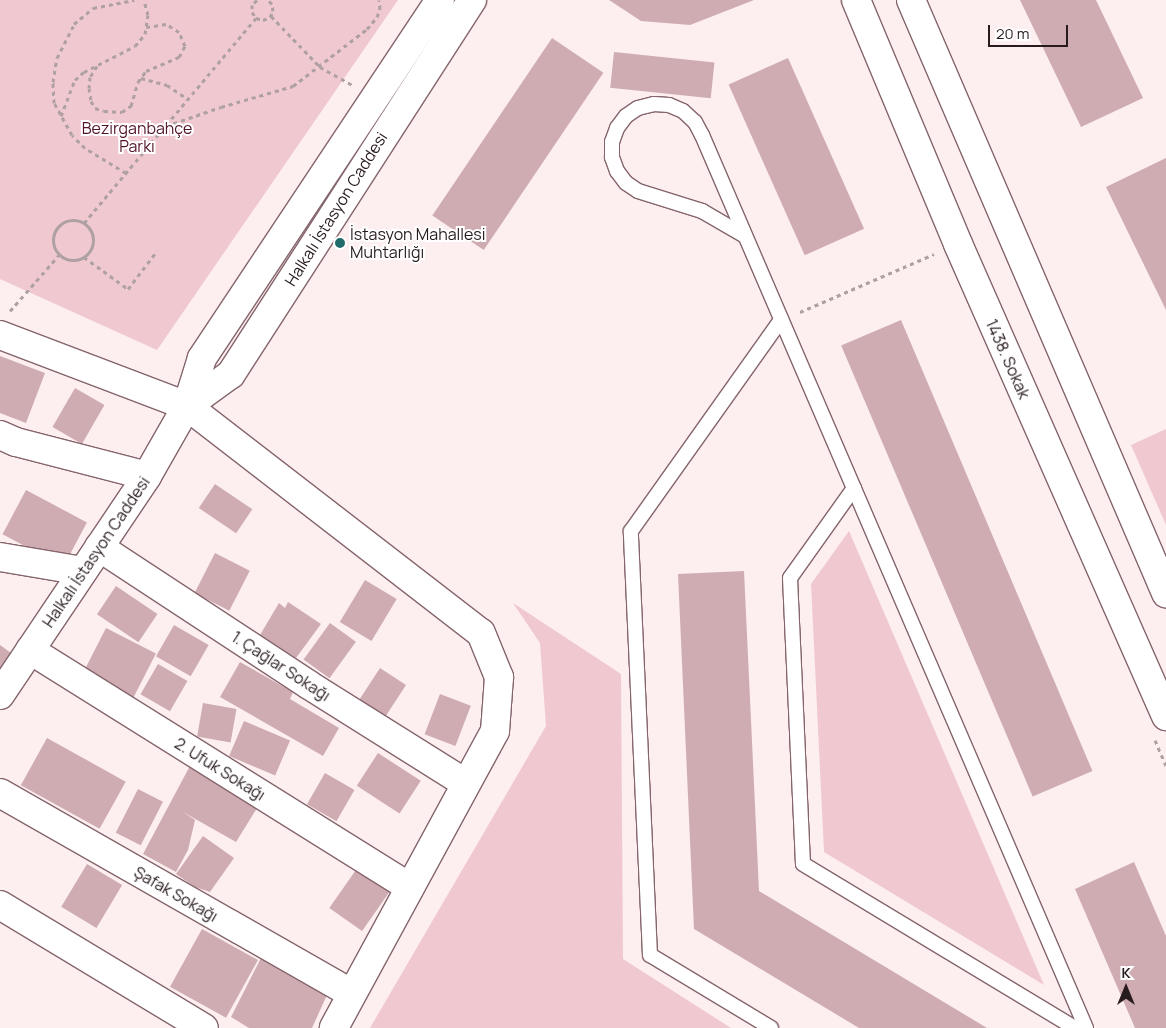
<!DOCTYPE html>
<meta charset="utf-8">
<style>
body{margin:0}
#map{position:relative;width:1166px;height:1028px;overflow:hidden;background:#fdeef0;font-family:Manrope,sans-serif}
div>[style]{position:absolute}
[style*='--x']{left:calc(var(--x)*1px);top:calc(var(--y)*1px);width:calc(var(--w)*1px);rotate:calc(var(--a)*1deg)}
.green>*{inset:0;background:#f0c8d0}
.building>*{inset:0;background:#cfacb2;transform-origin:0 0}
.path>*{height:3px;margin-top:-1.5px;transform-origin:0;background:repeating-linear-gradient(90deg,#afa0a3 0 4px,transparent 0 8px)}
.path>.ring{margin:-1.5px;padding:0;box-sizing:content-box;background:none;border:3px solid #afa0a3;border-radius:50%}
.roads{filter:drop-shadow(1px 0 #85656c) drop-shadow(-1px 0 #85656c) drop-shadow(0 1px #85656c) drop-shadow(0 -1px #85656c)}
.service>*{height:14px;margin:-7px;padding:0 7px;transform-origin:7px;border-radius:7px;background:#fff}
.minor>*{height:28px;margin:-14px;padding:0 14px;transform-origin:14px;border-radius:14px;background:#fff}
.tertiary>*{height:28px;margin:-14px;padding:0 14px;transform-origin:14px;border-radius:14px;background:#fff}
.secondary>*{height:28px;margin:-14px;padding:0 14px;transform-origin:14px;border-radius:14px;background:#fff}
.dots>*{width:14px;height:14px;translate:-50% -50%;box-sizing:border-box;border:2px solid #fff;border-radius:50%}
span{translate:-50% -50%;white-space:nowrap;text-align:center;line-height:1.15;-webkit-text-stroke:4px #fff;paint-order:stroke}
.park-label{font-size:16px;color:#521629}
.street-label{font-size:16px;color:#281b1e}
.poi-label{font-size:16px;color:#281b1e}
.left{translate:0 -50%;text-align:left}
.north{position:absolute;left:1101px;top:963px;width:50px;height:50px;-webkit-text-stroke:4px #fff;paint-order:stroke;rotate:0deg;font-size:14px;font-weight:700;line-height:20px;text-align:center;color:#281b1e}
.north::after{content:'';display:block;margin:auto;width:18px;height:22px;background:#281b1e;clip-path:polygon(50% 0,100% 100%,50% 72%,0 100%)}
.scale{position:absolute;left:988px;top:25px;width:80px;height:22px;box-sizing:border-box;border:2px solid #281b1e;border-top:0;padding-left:6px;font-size:15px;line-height:18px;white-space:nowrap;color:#281b1e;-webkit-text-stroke:4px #fff;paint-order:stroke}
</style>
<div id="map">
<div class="green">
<div style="clip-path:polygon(0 0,398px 0,157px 350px,0 279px)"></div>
<div style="clip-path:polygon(1166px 429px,1166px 525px,1131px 445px)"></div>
<div style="clip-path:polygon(849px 531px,1044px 985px,824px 852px,811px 584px)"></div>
<div style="clip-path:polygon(513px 603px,621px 674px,623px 959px,731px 1028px,370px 1028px,546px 726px,540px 643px)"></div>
</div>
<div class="building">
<div style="clip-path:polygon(609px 0,754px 0,690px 25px,641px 21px)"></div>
<div style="clip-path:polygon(1020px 0,1096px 0,1143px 98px,1081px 127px)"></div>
<div style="left:552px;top:38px;width:62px;height:214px;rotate:34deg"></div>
<div style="left:614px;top:52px;width:101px;height:36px;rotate:6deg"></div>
<div style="left:788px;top:58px;width:187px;height:65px;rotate:66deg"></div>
<div style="clip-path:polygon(1166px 158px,1166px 310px,1106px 187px)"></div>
<div style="left:901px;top:320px;width:490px;height:65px;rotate:67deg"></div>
<div style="clip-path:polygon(0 356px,45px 373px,26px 423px,0 413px)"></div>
<div style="left:75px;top:388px;width:34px;height:45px;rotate:30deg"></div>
<div style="left:215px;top:484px;width:45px;height:29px;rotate:34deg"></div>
<div style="left:26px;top:490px;width:69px;height:50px;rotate:28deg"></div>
<div style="left:215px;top:553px;width:39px;height:45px;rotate:27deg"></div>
<div style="clip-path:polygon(744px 571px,759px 891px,987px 1028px,859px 1028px,694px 929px,678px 574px)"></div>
<div style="left:365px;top:580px;width:37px;height:49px;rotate:31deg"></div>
<div style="left:116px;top:586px;width:50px;height:34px;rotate:34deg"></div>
<div style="clip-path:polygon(288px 602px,321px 624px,296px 658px,260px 635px,279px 603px,285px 608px)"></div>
<div style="left:330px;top:623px;width:32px;height:45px;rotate:36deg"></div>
<div style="left:174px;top:625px;width:40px;height:36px;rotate:30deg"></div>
<div style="left:106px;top:628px;width:56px;height:52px;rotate:27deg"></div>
<div style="clip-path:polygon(0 645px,11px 653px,0 669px)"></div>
<div style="clip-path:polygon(240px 662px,293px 692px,290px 699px,339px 728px,323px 756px,220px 697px)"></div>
<div style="left:158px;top:664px;width:34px;height:35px;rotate:30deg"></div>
<div style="left:380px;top:668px;width:31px;height:38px;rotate:33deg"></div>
<div style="left:440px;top:694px;width:33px;height:43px;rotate:21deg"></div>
<div style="left:203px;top:703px;width:34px;height:34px;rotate:10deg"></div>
<div style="left:244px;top:721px;width:50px;height:38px;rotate:23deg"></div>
<div style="left:47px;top:738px;width:90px;height:54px;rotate:29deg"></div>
<div style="left:378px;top:753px;width:51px;height:39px;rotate:33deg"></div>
<div style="clip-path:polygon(191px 764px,259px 805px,236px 842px,183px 812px,195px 820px,188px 850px,176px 872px,143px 854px)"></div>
<div style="left:325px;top:773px;width:34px;height:36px;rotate:30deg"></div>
<div style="left:138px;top:789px;width:28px;height:49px;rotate:27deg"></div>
<div style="clip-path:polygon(203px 836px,234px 858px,210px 892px,195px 887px,176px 874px)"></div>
<div style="clip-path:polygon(1134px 862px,1166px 936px,1166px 1028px,1135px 1028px,1075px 889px)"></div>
<div style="left:87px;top:864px;width:41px;height:50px;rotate:31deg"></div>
<div style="left:358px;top:867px;width:40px;height:50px;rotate:35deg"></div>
<div style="left:202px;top:929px;width:64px;height:66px;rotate:29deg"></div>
<div style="clip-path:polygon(263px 954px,327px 995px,312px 1028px,249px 1028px,231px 1017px)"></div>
</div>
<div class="path">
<div style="--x:257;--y:0;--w:7;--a:135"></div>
<div style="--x:252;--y:5;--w:7;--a:90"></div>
<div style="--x:252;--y:12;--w:7;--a:56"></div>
<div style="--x:256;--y:18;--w:7;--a:16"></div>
<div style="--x:263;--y:20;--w:8;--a:-23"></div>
<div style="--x:270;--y:17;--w:7;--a:-63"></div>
<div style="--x:273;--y:11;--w:7;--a:-98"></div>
<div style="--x:272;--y:4;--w:6;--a:-135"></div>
<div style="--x:271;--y:16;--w:71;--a:46.1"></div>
<div style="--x:320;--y:67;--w:37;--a:29"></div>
<div style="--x:97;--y:66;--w:13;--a:122"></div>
<div style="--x:90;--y:77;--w:11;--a:95"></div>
<div style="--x:89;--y:88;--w:13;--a:81"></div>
<div style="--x:91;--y:101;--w:8;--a:60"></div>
<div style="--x:95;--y:108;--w:9;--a:18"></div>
<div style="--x:104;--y:111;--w:18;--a:3"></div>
<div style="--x:122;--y:112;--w:11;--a:-34"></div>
<div style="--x:131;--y:106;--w:25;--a:-74"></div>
<div style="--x:138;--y:82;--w:14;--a:-54"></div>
<div style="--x:146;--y:71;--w:36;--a:-23"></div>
<div style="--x:179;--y:57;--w:13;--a:-61"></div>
<div style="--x:185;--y:46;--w:15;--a:-113"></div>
<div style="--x:179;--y:32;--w:15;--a:-148"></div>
<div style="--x:166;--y:24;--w:20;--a:171"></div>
<div style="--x:141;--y:78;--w:27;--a:15"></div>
<div style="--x:167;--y:85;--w:25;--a:34"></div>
<div style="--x:61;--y:116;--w:39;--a:-69"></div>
<div style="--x:75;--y:80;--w:12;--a:-42"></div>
<div style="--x:84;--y:72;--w:57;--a:-27"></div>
<div style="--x:135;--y:46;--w:16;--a:-50"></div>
<div style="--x:145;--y:34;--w:19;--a:-81"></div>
<div style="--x:148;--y:15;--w:16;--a:-105"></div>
<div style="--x:166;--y:126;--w:58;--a:-19.1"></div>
<div style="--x:221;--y:107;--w:75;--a:-16.3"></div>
<div style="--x:293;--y:86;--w:93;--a:-37.6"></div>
<div style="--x:367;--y:29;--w:16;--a:-50"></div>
<div style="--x:377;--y:17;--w:9;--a:-69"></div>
<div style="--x:380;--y:9;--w:9;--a:-96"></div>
<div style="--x:126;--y:173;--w:48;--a:-148.6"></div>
<div style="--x:85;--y:148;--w:18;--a:-135"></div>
<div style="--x:72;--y:135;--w:37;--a:-119"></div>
<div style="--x:54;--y:103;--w:21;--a:-93"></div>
<div style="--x:53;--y:82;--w:24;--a:-81"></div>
<div style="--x:57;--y:58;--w:38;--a:-63"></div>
<div style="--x:74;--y:24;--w:25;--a:-40"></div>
<div style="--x:93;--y:8;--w:42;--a:-11"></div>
<div class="ring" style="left:53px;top:220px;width:37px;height:37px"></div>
<div style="--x:84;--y:223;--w:268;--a:-50"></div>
<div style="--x:84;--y:257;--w:54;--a:36"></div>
<div style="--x:128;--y:289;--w:48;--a:-52.7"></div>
<div style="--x:10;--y:311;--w:74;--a:-48.8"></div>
<div style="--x:800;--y:312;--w:146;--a:-23.4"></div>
<div style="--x:1155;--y:740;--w:28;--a:67"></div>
</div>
<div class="roads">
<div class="service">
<div style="--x:745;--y:236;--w:50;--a:-149.8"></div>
<div style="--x:702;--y:211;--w:67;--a:-162.6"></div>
<div style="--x:638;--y:191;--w:14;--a:-146"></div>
<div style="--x:626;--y:183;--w:15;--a:-127"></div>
<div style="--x:617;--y:171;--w:15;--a:-110"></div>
<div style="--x:612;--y:157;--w:15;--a:-90"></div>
<div style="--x:612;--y:142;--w:15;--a:-70"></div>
<div style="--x:617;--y:128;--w:15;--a:-53"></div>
<div style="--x:626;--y:116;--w:14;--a:-34"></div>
<div style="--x:638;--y:108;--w:16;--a:-14"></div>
<div style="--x:654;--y:104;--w:15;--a:4"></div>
<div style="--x:669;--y:105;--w:15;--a:23"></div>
<div style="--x:683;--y:111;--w:16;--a:43"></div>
<div style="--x:695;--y:122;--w:15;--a:62"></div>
<div style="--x:702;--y:135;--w:972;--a:66.73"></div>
<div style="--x:854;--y:488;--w:110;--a:125.4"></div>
<div style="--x:790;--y:578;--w:286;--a:87.4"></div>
<div style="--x:803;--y:864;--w:318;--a:31.1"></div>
<div style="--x:771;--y:1028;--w:141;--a:-148.9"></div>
<div style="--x:650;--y:955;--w:424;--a:-92.6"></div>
<div style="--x:631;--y:531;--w:259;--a:-54.6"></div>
</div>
<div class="minor">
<div style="--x:0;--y:335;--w:200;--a:20.8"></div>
<div style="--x:187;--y:406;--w:371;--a:37.7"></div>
<div style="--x:481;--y:633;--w:48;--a:67.8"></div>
<div style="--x:499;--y:677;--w:54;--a:94.2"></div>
<div style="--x:495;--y:731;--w:338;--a:118.5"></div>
<div style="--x:0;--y:435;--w:17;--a:24"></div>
<div style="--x:16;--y:442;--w:135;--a:14.5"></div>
<div style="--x:99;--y:547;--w:251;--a:33.3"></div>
<div style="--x:309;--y:685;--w:184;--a:32.1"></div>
<div style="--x:0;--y:557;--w:84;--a:9.6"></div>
<div style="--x:30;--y:650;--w:448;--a:32"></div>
<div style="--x:0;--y:793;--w:405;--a:29.7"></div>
<div style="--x:0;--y:905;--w:238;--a:31.1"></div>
</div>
<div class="tertiary">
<div style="--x:856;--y:0;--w:264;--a:67.3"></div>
<div style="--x:958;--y:244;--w:516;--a:66.22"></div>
<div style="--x:911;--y:0;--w:646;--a:66.73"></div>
</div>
<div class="secondary">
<div style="--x:187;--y:406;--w:54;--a:-36"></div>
<div style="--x:231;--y:374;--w:445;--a:-57.2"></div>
<div style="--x:0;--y:695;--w:264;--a:-56.1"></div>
<div style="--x:147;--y:476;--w:81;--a:-60.3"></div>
<div style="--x:187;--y:406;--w:50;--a:-72.6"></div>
<div style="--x:202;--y:358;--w:430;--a:-56.4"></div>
</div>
</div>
<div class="dots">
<div style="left:340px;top:243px;background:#216c6b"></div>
</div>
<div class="park-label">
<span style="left:137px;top:137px">Bezirganbahçe<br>Parkı</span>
</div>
<div class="street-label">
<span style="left:336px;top:209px;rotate:-58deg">Halkalı İstasyon Caddesi</span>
<span style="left:1008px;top:359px;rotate:66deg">1438. Sokak</span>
<span style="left:96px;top:552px;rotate:-56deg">Halkalı İstasyon Caddesi</span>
<span style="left:281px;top:666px;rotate:33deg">1. Çağlar Sokağı</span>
<span style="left:220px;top:769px;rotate:32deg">2. Ufuk Sokağı</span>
<span style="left:176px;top:894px;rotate:30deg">Şafak Sokağı</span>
</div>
<div class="poi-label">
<span class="left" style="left:350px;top:243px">İstasyon Mahallesi<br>Muhtarlığı</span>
</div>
<div class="north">K</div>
<div class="scale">20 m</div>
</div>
